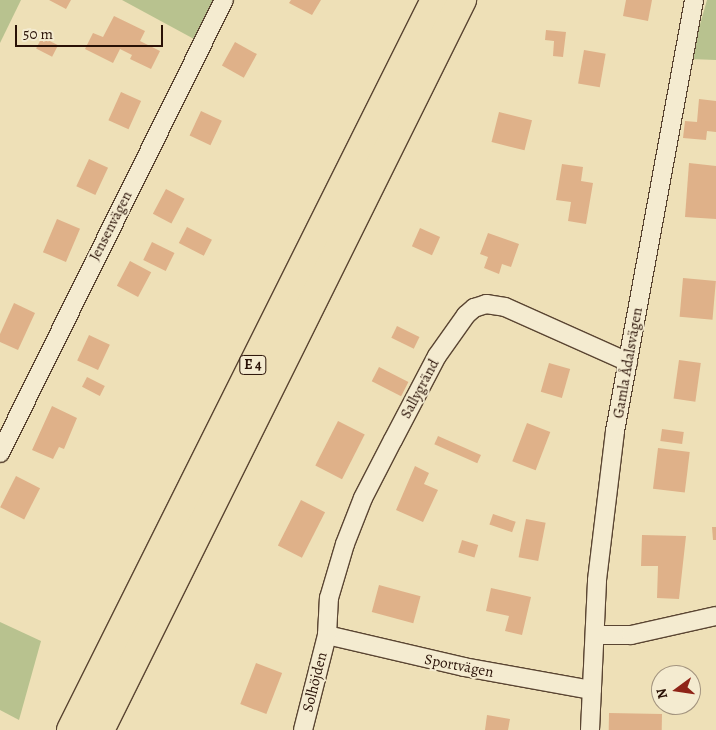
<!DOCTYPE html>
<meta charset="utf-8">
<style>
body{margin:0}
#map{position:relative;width:716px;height:730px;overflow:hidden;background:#eee0b7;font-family:Alegreya,serif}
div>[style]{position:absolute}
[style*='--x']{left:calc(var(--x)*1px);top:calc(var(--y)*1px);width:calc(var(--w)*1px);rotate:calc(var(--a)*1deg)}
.green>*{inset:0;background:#b8c28f}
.building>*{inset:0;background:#dfb189;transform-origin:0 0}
.roads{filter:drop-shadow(1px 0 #5a4532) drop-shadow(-1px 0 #5a4532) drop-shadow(0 1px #5a4532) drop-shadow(0 -1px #5a4532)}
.street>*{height:18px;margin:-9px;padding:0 9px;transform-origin:9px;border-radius:9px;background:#f4ebd0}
.highway>*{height:28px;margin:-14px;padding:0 14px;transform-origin:14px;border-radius:14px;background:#eee0b7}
span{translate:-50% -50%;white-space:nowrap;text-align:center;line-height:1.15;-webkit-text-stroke:4px #f4ebd0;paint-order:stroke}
.shield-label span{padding:1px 4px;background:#f4ebd0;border:1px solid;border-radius:4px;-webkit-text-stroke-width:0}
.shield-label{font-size:14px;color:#291106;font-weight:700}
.street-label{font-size:15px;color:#291106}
.north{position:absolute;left:651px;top:665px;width:50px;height:50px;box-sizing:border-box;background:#f4ebd0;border:1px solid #a3947f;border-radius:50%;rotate:256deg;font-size:14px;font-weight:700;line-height:20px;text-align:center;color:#291106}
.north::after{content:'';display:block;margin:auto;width:18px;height:22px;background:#8f2418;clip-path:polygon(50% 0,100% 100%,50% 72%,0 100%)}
.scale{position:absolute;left:15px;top:25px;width:148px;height:22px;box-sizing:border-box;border:2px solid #291106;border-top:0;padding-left:6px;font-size:15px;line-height:18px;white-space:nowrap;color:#291106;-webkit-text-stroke:4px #f4ebd0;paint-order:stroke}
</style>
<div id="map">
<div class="green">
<div style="clip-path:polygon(0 0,21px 0,0 43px)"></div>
<div style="clip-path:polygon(122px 0,213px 0,194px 39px)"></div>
<div style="clip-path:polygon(707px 0,716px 0,716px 60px,690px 59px)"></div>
<div style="clip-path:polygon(0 622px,41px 641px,19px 720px,0 710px)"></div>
</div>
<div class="building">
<div style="clip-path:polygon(49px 0,71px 0,66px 9px)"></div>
<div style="clip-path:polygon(291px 0,321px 0,312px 15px,289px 3px)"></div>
<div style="clip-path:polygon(626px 0,652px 0,648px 21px,623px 16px)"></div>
<div style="clip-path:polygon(114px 16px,145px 31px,140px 41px,160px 51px,151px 69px,130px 59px,132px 55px,120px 49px,113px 63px,85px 49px,93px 33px,103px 37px)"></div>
<div style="clip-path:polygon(546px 30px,566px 32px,563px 57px,553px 56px,554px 41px,545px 40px)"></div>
<div style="left:42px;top:37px;width:18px;height:13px;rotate:27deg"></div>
<div style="left:235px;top:42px;width:25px;height:27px;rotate:29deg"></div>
<div style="left:584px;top:50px;width:22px;height:34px;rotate:10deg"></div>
<div style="left:121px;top:92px;width:22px;height:31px;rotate:24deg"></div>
<div style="clip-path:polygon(699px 99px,716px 101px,716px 132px,707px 131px,706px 140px,683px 138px,685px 121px,697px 122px)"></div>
<div style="left:201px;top:111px;width:23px;height:27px;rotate:25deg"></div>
<div style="left:499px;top:112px;width:34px;height:31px;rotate:14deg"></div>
<div style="left:89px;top:159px;width:21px;height:30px;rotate:25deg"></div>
<div style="clip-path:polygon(689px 163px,716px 166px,716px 219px,685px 217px)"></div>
<div style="clip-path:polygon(562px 164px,583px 167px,581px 181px,593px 183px,586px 224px,568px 221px,571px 202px,556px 200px)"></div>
<div style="left:166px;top:189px;width:21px;height:28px;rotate:28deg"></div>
<div style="left:57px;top:219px;width:25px;height:36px;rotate:23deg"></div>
<div style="left:187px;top:227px;width:28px;height:18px;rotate:27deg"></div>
<div style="left:420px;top:228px;width:22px;height:20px;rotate:24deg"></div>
<div style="clip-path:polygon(488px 233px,519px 244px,511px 267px,502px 264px,499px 274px,484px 268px,488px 257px,480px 254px)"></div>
<div style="left:152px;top:242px;width:25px;height:20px;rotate:26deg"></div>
<div style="left:130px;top:261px;width:24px;height:28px;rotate:28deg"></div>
<div style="left:683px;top:278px;width:33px;height:39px;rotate:5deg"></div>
<div style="clip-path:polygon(14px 303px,35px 313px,18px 350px,0 342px,0 334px)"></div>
<div style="left:397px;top:326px;width:25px;height:13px;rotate:26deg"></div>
<div style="left:89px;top:335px;width:23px;height:28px;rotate:25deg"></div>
<div style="left:679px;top:360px;width:22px;height:39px;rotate:8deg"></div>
<div style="left:549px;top:363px;width:22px;height:30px;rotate:16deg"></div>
<div style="left:379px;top:367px;width:33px;height:16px;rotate:27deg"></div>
<div style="left:87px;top:377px;width:20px;height:11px;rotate:27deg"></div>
<div style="clip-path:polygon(52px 406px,77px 418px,64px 449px,59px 447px,53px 459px,32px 450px)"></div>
<div style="left:338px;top:421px;width:30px;height:50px;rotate:27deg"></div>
<div style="left:527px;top:423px;width:25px;height:41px;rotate:21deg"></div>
<div style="left:662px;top:429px;width:22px;height:12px;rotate:8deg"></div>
<div style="left:438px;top:436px;width:47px;height:9px;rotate:24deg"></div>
<div style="left:658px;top:448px;width:32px;height:41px;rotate:7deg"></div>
<div style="clip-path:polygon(415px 466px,429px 473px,424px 484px,438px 490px,423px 522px,396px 510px)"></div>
<div style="left:16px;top:476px;width:27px;height:35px;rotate:27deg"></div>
<div style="left:301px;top:500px;width:27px;height:51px;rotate:27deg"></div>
<div style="left:493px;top:514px;width:24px;height:11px;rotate:19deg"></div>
<div style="left:526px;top:519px;width:20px;height:39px;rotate:11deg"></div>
<div style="clip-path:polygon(712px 527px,716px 527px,716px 540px,713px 540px)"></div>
<div style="clip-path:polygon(642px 535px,686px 536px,679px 599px,657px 598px,658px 566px,641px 566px)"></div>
<div style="left:462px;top:540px;width:17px;height:13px;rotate:17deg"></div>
<div style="left:379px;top:585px;width:43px;height:28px;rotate:15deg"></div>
<div style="clip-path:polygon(491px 588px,531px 597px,522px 635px,505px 631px,509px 616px,486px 611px)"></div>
<div style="left:256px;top:663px;width:28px;height:44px;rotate:21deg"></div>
<div style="left:609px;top:713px;width:53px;height:17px;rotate:1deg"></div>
<div style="clip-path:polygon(487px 715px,510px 719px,508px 730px,485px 730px)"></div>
</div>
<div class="roads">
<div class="street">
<div style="--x:0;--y:453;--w:505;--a:-63.69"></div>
<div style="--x:327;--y:635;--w:141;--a:13.1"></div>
<div style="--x:464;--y:667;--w:130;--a:10.2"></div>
<div style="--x:595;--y:635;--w:36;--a:0"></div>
<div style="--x:631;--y:635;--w:87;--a:-12.6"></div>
<div style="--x:303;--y:730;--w:98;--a:-75.8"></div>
<div style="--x:327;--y:635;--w:37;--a:-87"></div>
<div style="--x:329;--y:598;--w:56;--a:-73.5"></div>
<div style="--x:345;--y:544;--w:49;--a:-68.6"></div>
<div style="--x:363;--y:498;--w:65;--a:-62.7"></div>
<div style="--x:393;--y:440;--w:95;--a:-62.4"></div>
<div style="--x:437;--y:356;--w:50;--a:-54.7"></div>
<div style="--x:466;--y:315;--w:11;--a:-41"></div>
<div style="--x:474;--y:308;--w:13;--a:-18"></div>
<div style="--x:486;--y:304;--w:19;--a:9"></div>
<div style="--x:505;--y:307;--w:135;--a:24.1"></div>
<div style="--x:590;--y:730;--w:150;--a:-87.3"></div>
<div style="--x:597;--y:580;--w:150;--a:-83.1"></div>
<div style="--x:615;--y:431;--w:438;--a:-79.6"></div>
</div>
<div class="highway">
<div style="--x:71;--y:730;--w:816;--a:-63.5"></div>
<div style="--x:100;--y:730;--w:815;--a:-63.62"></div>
</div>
</div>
<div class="shield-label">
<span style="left:253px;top:365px">E 4</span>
</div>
<div class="street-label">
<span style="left:111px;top:226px;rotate:-63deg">Jensenvägen</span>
<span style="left:628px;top:363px;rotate:-80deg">Gamla Ådalsvägen</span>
<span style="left:420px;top:389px;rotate:-62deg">Sallygränd</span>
<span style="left:459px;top:666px;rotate:11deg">Sportvägen</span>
<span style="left:315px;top:682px;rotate:-76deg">Solhöjden</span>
</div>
<div class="north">N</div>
<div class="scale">50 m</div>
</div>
